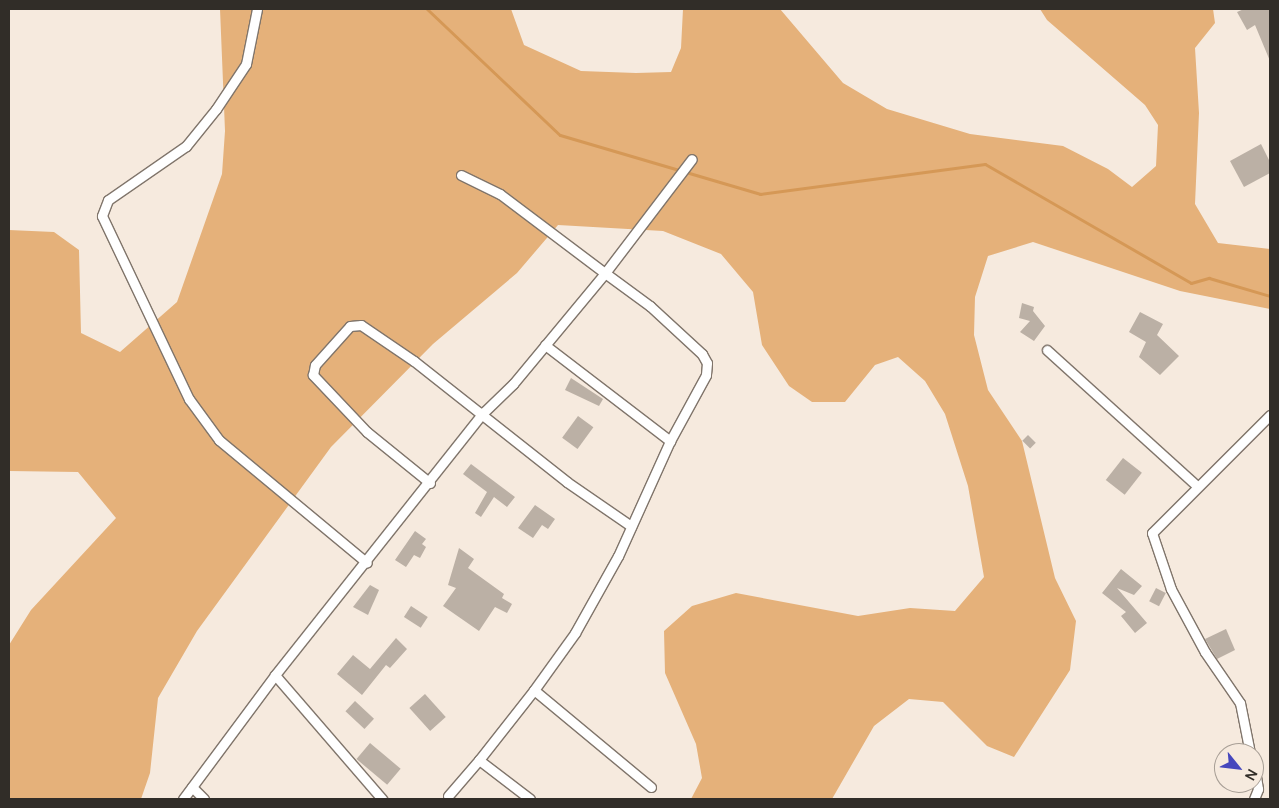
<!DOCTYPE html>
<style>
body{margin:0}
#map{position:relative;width:1279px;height:808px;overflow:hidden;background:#f6eade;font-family:Manrope,sans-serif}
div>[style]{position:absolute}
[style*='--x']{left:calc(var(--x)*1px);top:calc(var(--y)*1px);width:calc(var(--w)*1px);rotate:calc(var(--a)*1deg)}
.green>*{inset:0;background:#e5b17a}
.stream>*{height:3px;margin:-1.5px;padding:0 1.5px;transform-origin:1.5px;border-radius:1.5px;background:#d59856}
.building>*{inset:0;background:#bbb0a5;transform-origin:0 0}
.roads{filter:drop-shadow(1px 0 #80756b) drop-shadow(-1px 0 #80756b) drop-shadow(0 1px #80756b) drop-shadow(0 -1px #80756b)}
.street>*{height:9px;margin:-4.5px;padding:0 4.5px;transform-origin:4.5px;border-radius:4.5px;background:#fff}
span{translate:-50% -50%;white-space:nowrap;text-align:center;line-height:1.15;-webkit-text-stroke:4px #f6eade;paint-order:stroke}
.frame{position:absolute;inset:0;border:10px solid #312d28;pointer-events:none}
.north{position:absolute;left:1214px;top:743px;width:50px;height:50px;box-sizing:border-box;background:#f6eade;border:1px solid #a79e95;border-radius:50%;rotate:119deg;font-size:14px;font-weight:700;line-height:20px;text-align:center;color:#312d28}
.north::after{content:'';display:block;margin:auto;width:18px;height:22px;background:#4647bd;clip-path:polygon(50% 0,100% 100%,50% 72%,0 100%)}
</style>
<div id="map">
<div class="green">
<div style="clip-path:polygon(220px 9px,511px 9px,524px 45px,581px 71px,636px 73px,671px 72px,681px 48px,683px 9px,780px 9px,843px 83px,887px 109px,970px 134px,1063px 146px,1108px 169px,1132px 187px,1156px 166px,1158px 125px,1145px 105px,1047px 20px,1040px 9px,1213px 9px,1215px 23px,1195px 48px,1199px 113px,1195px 204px,1218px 243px,1270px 249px,1270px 309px,1180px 291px,1033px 242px,988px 256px,975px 297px,974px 335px,988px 390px,1022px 441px,1055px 578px,1076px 621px,1070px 670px,1014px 757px,987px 746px,943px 702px,909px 699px,874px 726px,832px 799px,691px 799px,702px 778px,696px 744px,665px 673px,664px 631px,692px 606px,736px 593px,858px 616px,910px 608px,955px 611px,984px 577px,968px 486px,945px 414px,925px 381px,898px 357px,875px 365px,845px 402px,812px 402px,789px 386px,762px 345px,753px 292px,721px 254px,663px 231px,558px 225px,517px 273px,433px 344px,331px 447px,197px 631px,158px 698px,150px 773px,141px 799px,9px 799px,9px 645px,31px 610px,116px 518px,78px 472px,9px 471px,9px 230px,54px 232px,79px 250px,81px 333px,120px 352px,177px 302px,222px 174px,225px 131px)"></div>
</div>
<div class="stream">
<div style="--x:427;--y:9;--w:183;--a:43.5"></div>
<div style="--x:560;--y:135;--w:209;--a:16.4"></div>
<div style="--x:760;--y:194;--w:227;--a:-7.6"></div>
<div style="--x:985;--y:164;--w:238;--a:30"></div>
<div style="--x:1191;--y:283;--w:19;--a:-16"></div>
<div style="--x:1209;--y:278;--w:64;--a:16.4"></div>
</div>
<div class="building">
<div style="clip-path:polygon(1244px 9px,1270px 9px,1270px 61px,1255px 25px,1247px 30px,1237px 12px)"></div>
<div style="clip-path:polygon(1261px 144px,1270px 162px,1270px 173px,1244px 187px,1230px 161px)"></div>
<div style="clip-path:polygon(1022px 303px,1034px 307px,1033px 311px,1045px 326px,1034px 341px,1020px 332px,1030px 321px,1019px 318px)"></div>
<div style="clip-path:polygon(1140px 312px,1163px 324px,1157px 335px,1179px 356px,1160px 375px,1139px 357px,1146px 342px,1129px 332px)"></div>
<div style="clip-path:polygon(571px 378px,603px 399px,599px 406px,565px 390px)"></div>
<div style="left:578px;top:416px;width:19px;height:27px;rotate:36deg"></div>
<div style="left:1028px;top:435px;width:11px;height:8px;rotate:45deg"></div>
<div style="left:1123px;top:458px;width:24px;height:28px;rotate:38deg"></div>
<div style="clip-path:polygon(471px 464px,515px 497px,507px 507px,494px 497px,481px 517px,475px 513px,487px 492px,463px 474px)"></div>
<div style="clip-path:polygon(535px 505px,555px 519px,548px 529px,542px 525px,533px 538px,518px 528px)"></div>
<div style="clip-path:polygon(415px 531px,426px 539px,422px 544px,426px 547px,420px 558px,414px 555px,406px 567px,395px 560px)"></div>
<div style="clip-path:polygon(459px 548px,474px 559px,468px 568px,504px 594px,502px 598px,512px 604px,507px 613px,495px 607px,479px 631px,443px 606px,456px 588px,448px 585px)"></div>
<div style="clip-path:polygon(1121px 569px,1142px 586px,1134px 595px,1117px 588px,1147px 623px,1135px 633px,1121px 616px,1126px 612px,1102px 593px)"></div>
<div style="clip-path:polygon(370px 585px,379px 590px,368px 615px,353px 607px)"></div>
<div style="left:1156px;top:588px;width:11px;height:15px;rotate:27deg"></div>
<div style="left:411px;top:606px;width:20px;height:13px;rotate:33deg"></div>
<div style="clip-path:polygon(1226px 629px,1235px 650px,1217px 659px,1205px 639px)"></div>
<div style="clip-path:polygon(396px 638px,407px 649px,390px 668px,386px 665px,362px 695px,337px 674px,353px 655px,370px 669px)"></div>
<div style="left:425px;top:694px;width:31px;height:21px;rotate:48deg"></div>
<div style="left:355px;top:701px;width:26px;height:14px;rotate:43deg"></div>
<div style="left:370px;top:743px;width:40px;height:21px;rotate:40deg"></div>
</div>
<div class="roads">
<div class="street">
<div style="--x:257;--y:9;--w:56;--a:101.3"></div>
<div style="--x:246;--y:64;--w:54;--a:123.7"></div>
<div style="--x:216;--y:109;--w:48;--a:129"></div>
<div style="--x:186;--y:146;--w:95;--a:145.3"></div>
<div style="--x:108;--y:200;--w:17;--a:111"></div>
<div style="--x:102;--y:216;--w:203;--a:64.6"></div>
<div style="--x:189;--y:399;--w:51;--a:53.8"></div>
<div style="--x:219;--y:440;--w:192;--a:39.7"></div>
<div style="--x:461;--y:175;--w:43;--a:26"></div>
<div style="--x:500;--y:194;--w:131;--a:37"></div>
<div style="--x:605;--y:273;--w:143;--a:-52.7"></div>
<div style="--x:545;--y:345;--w:158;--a:37.5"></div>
<div style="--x:1047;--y:350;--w:201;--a:42.2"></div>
<div style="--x:430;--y:483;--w:81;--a:-141"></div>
<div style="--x:367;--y:432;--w:79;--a:-133.5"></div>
<div style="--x:313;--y:375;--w:10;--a:-79"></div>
<div style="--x:315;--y:365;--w:52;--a:-48.1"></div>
<div style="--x:350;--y:326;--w:11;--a:-5"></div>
<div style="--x:361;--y:325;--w:64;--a:34.2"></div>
<div style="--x:414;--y:361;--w:195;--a:38.3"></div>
<div style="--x:567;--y:482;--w:78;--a:34.5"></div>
<div style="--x:275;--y:675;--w:164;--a:49.2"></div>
<div style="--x:1250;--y:753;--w:51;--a:-101.3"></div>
<div style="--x:1240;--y:703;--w:62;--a:-124.5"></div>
<div style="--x:1205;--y:652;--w:72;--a:-118.4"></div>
<div style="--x:1171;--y:589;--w:59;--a:-108.7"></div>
<div style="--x:1152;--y:533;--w:167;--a:-45"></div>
<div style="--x:479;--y:760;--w:89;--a:-51.8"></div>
<div style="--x:534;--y:690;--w:152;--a:39.7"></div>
<div style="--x:192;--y:787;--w:17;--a:45"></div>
<div style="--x:448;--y:796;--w:48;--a:-49.3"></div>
<div style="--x:479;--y:760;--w:64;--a:37.4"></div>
<div style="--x:183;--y:799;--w:154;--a:-53.4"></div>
<div style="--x:275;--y:675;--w:335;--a:-51.6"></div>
<div style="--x:483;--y:413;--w:42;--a:-44"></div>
<div style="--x:513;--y:384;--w:144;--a:-50.3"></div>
<div style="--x:605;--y:273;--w:56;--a:36.3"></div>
<div style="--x:650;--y:306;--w:71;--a:42.7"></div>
<div style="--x:702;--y:354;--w:10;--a:61"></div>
<div style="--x:707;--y:363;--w:12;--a:95"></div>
<div style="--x:706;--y:375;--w:75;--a:118.6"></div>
<div style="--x:670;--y:441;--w:126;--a:114.3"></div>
<div style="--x:618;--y:556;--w:88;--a:119.2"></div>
<div style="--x:575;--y:633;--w:70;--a:125.7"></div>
<div style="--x:1254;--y:799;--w:11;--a:-68"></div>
<div style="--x:1258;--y:789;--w:24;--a:-99"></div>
</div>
</div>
<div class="frame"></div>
<div class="north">N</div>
</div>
